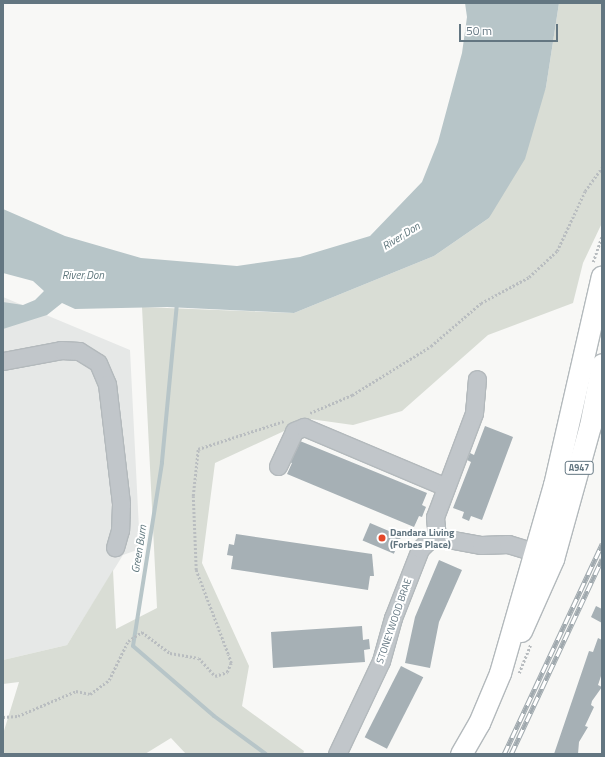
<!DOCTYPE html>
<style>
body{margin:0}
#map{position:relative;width:605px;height:757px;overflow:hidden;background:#f8f8f6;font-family:"Titillium Web",sans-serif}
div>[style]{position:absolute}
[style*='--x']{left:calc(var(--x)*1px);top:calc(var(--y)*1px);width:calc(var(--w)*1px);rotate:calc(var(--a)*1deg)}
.built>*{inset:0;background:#e6e8e7}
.green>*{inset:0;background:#d9ddd5}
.water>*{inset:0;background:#b7c5c8}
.stream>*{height:4px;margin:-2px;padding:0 2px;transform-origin:2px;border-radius:2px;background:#b7c5c8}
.building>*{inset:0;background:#a6b0b5;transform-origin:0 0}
.path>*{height:2.5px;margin-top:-1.25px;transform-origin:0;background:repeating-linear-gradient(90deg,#b9bdc0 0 2px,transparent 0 4px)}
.roads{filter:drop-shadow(1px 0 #b3b9bc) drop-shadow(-1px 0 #b3b9bc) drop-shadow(0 1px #b3b9bc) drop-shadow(0 -1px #b3b9bc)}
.minor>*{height:17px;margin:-8.5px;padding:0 8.5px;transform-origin:8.5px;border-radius:8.5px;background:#c1c6ca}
.major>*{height:21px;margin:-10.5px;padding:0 10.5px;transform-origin:10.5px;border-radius:10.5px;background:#fff}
.rail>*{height:4.5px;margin-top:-2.25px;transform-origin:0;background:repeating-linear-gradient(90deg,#fff 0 9px,#a0a9ae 0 18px);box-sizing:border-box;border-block:1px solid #a0a9ae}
.dots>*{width:11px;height:11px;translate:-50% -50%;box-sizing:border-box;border:2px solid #fff;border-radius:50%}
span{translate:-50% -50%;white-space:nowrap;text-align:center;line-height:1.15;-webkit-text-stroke:4px #fff;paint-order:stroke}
.shield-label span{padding:1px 3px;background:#fff;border:1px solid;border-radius:3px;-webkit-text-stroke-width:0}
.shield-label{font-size:9px;color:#637681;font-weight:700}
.poi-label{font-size:10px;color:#637681;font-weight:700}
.left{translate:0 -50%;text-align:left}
.street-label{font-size:10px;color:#637681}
.water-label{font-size:11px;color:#5e767c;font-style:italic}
.frame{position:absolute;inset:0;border:4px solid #637681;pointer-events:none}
.scale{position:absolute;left:459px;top:24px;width:99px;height:18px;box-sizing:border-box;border:2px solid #637681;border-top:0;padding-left:5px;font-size:12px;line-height:14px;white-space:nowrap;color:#637681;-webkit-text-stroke:3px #fff;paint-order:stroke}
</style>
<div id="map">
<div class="built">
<div style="clip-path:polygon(3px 297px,130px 350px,140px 549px,123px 555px,67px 645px,3px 660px)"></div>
</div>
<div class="green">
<div style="clip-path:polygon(559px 3px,602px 3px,602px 223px,583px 263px,573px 303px,488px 335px,402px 411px,353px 425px,310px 419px,215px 463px,202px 563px,249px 666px,242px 706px,304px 751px,303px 754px,186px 754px,171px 738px,145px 754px,3px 754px,3px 734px,19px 682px,3px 684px,3px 660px,67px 645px,113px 570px,116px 629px,157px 608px,142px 307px,294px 313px,434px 256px,489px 218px,546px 87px)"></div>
</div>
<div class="water">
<div style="clip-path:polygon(465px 3px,559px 3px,546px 87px,525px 159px,489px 218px,434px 256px,294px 313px,167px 307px,75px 309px,62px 303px,47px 315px,3px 329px,3px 302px,23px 305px,35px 300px,44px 291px,33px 281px,3px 273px,3px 209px,65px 236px,141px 258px,237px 266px,300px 257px,370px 236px,422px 182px,438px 142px,462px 53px,467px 17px)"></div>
</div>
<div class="stream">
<div style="--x:177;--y:303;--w:161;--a:95.4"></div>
<div style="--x:162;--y:463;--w:185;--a:99"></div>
<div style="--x:133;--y:646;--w:107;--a:40.8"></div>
<div style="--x:214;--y:716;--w:64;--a:36.2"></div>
</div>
<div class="building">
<div style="clip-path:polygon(485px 426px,513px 437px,482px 520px,471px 516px,469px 521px,462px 518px,464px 512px,453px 508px,471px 462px,467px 460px,470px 453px,474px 455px)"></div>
<div style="clip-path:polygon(300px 441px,427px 493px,422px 505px,426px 507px,422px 517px,419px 516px,414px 527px,287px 474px,292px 463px,286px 461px,290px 451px,295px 453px)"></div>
<div style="left:370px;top:523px;width:34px;height:19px;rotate:23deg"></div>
<div style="clip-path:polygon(236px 534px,372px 554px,374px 576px,370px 576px,368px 590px,231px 569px,233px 556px,227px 555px,229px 544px,234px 545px)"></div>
<div style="clip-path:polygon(439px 560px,462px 570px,439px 622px,430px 668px,405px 663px,415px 617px)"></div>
<div style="clip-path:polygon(596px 606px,602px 609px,602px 623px,591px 617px)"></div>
<div style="clip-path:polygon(362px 626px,363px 640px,369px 639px,370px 649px,364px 650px,365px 662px,273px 668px,271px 632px)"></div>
<div style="clip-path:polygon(598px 638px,602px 640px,602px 673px,598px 685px,602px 687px,592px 701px,591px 705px,594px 707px,585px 726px,588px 727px,579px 742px,578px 754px,554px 754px,589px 651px,593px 652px)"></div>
<div style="left:401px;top:666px;width:25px;height:80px;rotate:27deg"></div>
</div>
<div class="path">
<div style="--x:593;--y:262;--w:28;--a:-71"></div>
<div style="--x:310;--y:413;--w:46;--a:-23.2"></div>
<div style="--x:352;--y:395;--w:93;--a:-31.8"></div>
<div style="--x:431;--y:346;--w:66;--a:-40.7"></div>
<div style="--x:481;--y:303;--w:55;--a:-28.4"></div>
<div style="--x:529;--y:277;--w:38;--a:-43"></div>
<div style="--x:557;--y:251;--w:66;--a:-65"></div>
<div style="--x:585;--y:191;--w:29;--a:-54"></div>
<div style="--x:519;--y:673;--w:31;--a:-68"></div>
<div style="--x:3;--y:717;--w:15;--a:-4"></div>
<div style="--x:18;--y:716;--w:63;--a:-23.3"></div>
<div style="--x:76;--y:691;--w:14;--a:12"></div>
<div style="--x:90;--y:694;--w:24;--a:-36"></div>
<div style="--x:109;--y:680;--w:43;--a:-64"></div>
<div style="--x:128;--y:641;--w:17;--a:-33"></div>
<div style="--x:142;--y:632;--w:35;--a:37"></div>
<div style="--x:170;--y:653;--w:29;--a:10"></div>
<div style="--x:199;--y:658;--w:24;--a:48"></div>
<div style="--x:215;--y:676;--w:13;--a:-18"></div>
<div style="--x:227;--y:672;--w:10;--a:-66"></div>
<div style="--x:231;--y:663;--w:9;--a:-108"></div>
<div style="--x:228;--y:654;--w:90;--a:-110.9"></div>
<div style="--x:196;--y:570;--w:74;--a:-92.3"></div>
<div style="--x:193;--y:496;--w:47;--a:-83.9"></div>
<div style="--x:198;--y:449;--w:90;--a:-18"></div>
</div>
<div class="roads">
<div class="minor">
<div style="--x:3;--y:361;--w:59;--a:-10.7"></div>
<div style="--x:61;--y:350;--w:18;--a:3"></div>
<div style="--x:79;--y:351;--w:22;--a:32"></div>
<div style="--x:98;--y:363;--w:23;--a:67"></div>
<div style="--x:107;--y:384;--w:121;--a:83.3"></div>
<div style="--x:121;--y:504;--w:26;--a:92"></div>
<div style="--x:120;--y:530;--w:18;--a:106"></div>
<div style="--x:278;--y:466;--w:38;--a:-65"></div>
<div style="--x:294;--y:431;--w:11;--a:-22"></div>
<div style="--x:304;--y:427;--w:154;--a:22.9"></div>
<div style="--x:437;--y:537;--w:20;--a:-96"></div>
<div style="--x:435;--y:517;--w:111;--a:-69.4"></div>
<div style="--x:474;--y:413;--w:34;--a:-85"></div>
<div style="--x:337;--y:754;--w:103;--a:-64.7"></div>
<div style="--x:381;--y:661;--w:45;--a:-74.4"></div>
<div style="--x:393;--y:618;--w:74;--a:-68.6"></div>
<div style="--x:420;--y:549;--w:10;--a:-45"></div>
<div style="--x:427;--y:542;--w:11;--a:-27"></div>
<div style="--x:437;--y:537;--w:45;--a:10.3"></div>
<div style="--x:481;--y:545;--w:27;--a:-2"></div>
<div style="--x:508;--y:544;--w:39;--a:17"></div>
</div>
<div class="major">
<div style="--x:521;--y:631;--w:79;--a:-66"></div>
<div style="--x:553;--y:559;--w:138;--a:-74.5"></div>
<div style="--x:590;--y:426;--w:63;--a:-79"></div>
<div style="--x:461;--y:754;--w:36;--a:-60"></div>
<div style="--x:479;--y:723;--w:54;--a:-67.2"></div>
<div style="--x:500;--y:673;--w:196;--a:-74"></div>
<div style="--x:554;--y:485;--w:214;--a:-77.1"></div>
</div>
</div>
<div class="rail">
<div style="--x:504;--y:754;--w:232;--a:-65"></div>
<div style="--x:511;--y:754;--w:215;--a:-65"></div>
</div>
<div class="dots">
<div style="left:382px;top:538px;background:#e4482a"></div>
</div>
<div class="shield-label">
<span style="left:579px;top:468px">A947</span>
</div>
<div class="poi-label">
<span class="left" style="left:390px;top:538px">Dandara Living<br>(Forbes Place)</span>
</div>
<div class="street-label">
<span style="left:394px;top:621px;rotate:-71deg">STONEYWOOD BRAE</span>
</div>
<div class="water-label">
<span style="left:401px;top:236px;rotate:-32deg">River Don</span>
<span style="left:83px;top:275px">River Don</span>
<span style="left:139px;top:549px;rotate:-81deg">Green Burn</span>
</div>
<div class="frame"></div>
<div class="scale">50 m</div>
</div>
